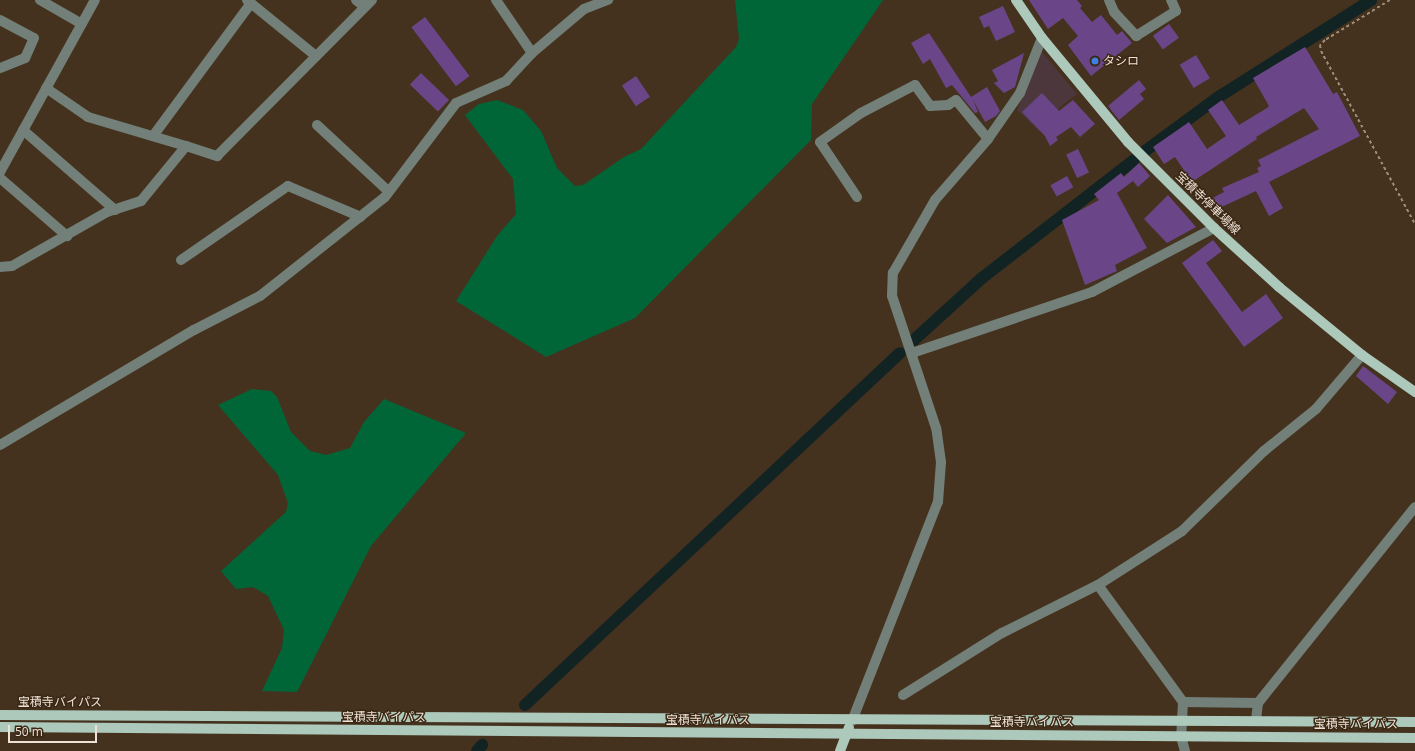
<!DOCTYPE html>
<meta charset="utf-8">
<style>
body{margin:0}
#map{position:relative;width:1415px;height:751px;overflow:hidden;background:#45321e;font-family:"Open Sans","Noto Sans JP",sans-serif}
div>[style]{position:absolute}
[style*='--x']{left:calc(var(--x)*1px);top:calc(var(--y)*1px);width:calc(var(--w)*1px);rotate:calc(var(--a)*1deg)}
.commercial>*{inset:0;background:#4c373d}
.green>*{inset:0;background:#016637}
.canal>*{height:12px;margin:-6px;padding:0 6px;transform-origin:6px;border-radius:6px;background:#122324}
.building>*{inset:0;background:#6a4689;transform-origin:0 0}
.path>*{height:2px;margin-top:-1px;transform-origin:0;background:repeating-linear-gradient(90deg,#9d8e7e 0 3px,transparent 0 6px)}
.minor>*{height:10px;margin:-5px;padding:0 5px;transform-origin:5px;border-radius:5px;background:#728079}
.major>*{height:10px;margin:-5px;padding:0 5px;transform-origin:5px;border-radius:5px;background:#acc9bb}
.dots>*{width:11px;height:11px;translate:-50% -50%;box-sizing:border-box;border:2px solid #3a2814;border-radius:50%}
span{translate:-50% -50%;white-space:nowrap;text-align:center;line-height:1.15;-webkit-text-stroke:3px #3a2814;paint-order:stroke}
.poi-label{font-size:12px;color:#eee2d6}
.left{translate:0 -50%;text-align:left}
.street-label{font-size:12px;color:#eee2d6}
.scale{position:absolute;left:8px;top:725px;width:89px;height:18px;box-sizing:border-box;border:2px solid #eee2d6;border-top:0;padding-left:5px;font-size:12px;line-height:14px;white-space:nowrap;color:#eee2d6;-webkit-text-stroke:3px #3a2814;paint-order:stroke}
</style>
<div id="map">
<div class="commercial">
<div style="clip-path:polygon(1042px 52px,1077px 94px,1061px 106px,1039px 131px,1017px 110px)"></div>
</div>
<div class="green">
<div style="clip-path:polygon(735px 0,883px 0,812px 104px,811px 140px,635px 318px,546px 357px,456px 301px,497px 236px,516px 214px,513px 179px,465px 115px,479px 104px,497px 100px,523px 110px,541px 131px,557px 168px,575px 186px,583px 185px,624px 157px,641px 149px,736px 47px,739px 39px)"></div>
<div style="clip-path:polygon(252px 389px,271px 391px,277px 397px,291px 432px,310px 451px,326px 455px,350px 448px,364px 422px,384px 399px,466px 433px,371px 546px,297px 692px,262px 691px,282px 648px,284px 630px,268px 596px,253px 587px,236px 589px,221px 571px,286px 512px,288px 503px,278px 475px,218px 405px)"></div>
</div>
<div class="canal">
<div style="--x:1145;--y:151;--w:93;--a:-36.3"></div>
<div style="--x:1220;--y:96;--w:179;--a:-32.4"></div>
<div style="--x:914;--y:340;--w:92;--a:-42.4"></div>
<div style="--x:982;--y:278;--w:192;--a:-37.8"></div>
<div style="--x:525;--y:705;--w:514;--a:-43.19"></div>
<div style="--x:477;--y:751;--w:8;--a:-50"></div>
</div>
<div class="building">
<div style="clip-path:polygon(1029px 0,1077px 0,1082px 6px,1080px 8px,1092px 22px,1101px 15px,1117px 35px,1122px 31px,1132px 43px,1091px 76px,1068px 45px,1078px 36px,1063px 18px,1048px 29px)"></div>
<div style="clip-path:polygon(1003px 6px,1015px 32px,996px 41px,989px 26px,984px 28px,979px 17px)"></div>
<div style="left:425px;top:17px;width:74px;height:17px;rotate:53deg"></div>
<div style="left:1169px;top:24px;width:17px;height:20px;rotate:54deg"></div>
<div style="clip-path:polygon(929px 33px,971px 97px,987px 87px,1000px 111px,996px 116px,985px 122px,973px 100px,978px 112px,975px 113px,952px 85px,946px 88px,930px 59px,923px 64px,911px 43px)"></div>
<div style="clip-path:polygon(1305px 47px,1333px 94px,1337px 92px,1360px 136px,1269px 182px,1283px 208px,1269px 216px,1256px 191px,1211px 212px,1205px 202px,1224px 192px,1222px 188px,1259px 172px,1257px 168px,1261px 166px,1258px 160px,1319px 129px,1304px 108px,1256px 137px,1257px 139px,1192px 182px,1175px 157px,1164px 164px,1153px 147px,1189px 122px,1207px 149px,1226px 136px,1208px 110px,1222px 100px,1239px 125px,1267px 108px,1269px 106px,1253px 78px)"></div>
<div style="clip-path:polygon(1024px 53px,1015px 87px,1004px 93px,994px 83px,998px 81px,992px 70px)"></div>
<div style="left:1196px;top:55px;width:27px;height:19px;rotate:59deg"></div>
<div style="left:421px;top:73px;width:39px;height:16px;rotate:44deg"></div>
<div style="left:636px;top:76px;width:25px;height:17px;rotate:56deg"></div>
<div style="clip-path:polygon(1139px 80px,1146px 89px,1140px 94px,1144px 99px,1119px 120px,1108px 106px)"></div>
<div style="clip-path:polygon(1042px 93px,1059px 111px,1073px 100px,1095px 124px,1080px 137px,1071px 127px,1056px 137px,1058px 140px,1050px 146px,1045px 136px,1022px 112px)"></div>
<div style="left:1078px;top:149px;width:26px;height:13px;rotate:65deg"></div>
<div style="clip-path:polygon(1139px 163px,1150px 176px,1138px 187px,1133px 181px,1117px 193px,1147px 248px,1115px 265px,1117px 271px,1085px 285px,1062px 220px,1099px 200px,1094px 194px,1121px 173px,1124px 177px)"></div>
<div style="left:1067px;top:176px;width:13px;height:19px;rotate:61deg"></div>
<div style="clip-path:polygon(1168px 195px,1196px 227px,1167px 243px,1144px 219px)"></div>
<div style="clip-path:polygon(1213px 240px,1222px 251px,1206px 263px,1242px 312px,1266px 294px,1283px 318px,1244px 347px,1182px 263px)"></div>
<div style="clip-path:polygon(1363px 366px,1397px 392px,1388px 404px,1356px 376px)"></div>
</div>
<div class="path">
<div style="--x:1390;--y:0;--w:76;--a:148.4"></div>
<div style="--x:1325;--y:40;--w:7;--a:135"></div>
<div style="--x:1320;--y:45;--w:6;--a:81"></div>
<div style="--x:1321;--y:51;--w:197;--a:61.5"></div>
</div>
<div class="minor">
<div style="--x:40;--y:0;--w:48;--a:29.7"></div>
<div style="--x:247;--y:0;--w:89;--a:39.1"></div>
<div style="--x:356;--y:0;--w:11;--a:38"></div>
<div style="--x:496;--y:0;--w:64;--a:55.8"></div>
<div style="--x:1109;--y:0;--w:13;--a:67"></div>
<div style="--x:1114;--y:12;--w:33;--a:47"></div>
<div style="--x:1136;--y:36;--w:47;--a:-32"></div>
<div style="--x:1176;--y:11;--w:12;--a:-114"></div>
<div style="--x:0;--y:20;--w:38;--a:28"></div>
<div style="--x:34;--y:38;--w:22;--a:114"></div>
<div style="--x:25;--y:58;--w:27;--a:158"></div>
<div style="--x:46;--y:88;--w:51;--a:34.6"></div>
<div style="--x:88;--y:117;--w:102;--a:16.5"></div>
<div style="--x:317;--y:125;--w:98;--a:42.9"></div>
<div style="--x:23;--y:130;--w:122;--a:41"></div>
<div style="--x:153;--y:136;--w:165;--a:-53.6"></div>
<div style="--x:0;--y:172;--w:196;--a:-61.1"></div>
<div style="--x:0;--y:178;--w:89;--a:40.9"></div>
<div style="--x:857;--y:197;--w:66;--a:-123.9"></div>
<div style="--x:820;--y:142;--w:50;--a:-35.3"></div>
<div style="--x:861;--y:113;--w:61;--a:-27.4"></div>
<div style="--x:915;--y:85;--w:26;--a:54"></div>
<div style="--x:930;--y:106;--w:18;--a:-3"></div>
<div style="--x:948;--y:105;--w:9;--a:-32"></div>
<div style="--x:956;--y:100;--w:50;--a:50.6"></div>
<div style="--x:181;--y:260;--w:130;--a:-34.7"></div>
<div style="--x:288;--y:186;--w:79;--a:23"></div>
<div style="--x:0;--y:267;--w:12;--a:-5"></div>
<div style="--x:12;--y:266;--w:109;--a:-29.6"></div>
<div style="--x:107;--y:212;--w:36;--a:-18"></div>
<div style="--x:141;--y:201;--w:71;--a:-50.7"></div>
<div style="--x:186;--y:146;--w:33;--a:18"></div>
<div style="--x:217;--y:156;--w:220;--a:-45.2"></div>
<div style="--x:912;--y:353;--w:190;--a:-18.7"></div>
<div style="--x:1092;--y:292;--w:138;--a:-27.7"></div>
<div style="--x:0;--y:445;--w:226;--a:-30.7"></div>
<div style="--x:194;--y:330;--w:74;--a:-27.3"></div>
<div style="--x:260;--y:296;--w:159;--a:-38.4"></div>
<div style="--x:385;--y:197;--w:118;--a:-52.9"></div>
<div style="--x:456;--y:103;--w:55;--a:-23.7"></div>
<div style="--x:506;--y:81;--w:38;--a:-47"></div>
<div style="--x:532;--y:53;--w:68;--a:-40.2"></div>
<div style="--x:584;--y:9;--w:26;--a:-21"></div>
<div style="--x:1098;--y:585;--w:145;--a:54"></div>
<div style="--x:1183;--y:702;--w:35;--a:93"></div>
<div style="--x:1181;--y:737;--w:15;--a:74"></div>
<div style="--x:903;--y:695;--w:117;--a:-32.1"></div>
<div style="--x:1002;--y:633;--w:107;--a:-26.6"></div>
<div style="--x:1098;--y:585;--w:100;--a:-32.7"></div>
<div style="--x:1182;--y:531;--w:115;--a:-44.3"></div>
<div style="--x:1264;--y:451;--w:67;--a:-38.9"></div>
<div style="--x:1316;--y:409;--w:71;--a:-49.6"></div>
<div style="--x:1183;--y:702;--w:75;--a:0.8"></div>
<div style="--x:852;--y:721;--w:235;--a:-68.6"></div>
<div style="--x:938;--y:502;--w:40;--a:-85.7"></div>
<div style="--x:941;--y:462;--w:34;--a:-98"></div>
<div style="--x:936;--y:428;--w:139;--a:-108.4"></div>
<div style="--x:892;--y:296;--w:23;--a:-88"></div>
<div style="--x:893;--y:273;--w:84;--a:-60.1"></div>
<div style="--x:935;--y:200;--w:81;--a:-49"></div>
<div style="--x:988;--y:139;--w:56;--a:-55.2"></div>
<div style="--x:1020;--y:93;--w:59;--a:-68.2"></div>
<div style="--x:1256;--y:721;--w:18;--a:-84"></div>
<div style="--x:1258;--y:703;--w:251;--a:-51.3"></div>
</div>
<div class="major">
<div style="--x:1016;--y:0;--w:46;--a:55.6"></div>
<div style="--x:1042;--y:38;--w:135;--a:50.4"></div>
<div style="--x:1128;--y:142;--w:122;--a:45"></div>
<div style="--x:1214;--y:228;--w:88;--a:42.2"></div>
<div style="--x:1279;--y:287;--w:107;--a:39.3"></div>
<div style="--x:1362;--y:355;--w:65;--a:34.9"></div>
<div style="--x:0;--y:715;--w:1415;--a:0.28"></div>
<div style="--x:0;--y:727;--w:1415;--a:0.45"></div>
<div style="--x:840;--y:751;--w:25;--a:-69"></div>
</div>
<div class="dots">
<div style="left:1095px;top:61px;background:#3f7fe0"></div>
</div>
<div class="poi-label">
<span class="left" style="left:1103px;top:61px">タシロ</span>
</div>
<div class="street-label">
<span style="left:1208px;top:203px;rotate:44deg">宝積寺停車場線</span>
<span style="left:60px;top:702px">宝積寺バイパス</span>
<span style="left:384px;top:717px">宝積寺バイパス</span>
<span style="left:708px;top:720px">宝積寺バイパス</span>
<span style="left:1032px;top:722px">宝積寺バイパス</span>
<span style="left:1356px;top:724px">宝積寺バイパス</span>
</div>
<div class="scale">50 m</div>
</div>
